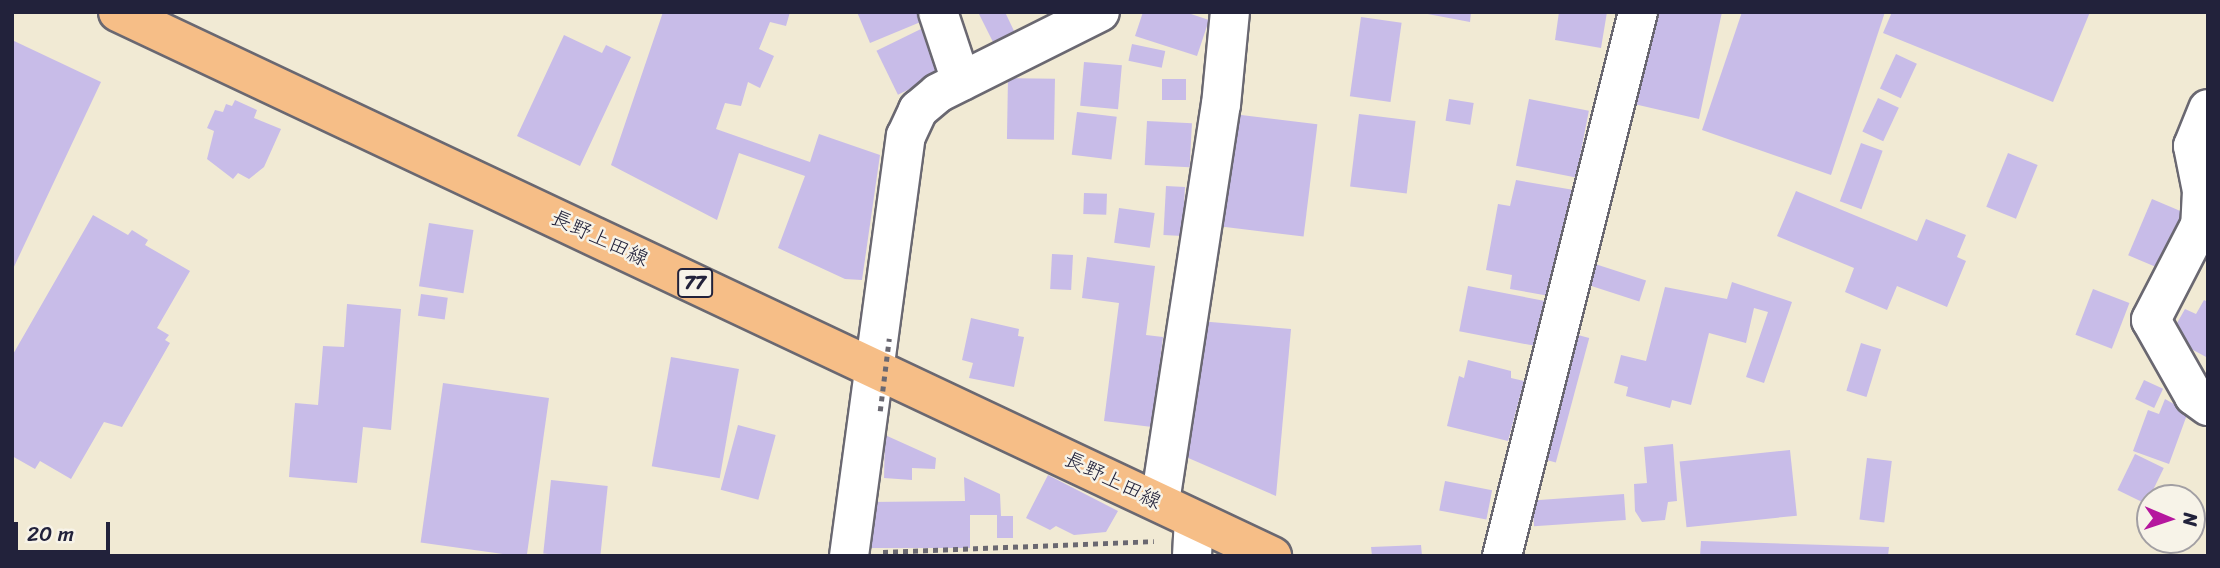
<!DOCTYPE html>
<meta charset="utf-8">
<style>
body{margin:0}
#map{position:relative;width:2220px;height:568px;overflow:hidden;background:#f1ead4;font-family:Sriracha,"Klee One",sans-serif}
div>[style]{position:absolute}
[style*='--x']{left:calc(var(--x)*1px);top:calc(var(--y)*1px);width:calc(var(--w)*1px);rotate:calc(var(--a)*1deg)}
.building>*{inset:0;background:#c8bce8;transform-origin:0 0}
.path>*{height:4.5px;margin-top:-2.25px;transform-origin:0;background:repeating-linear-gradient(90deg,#6a6871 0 5px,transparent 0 10px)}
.roads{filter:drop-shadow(2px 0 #6a6871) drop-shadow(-2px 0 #6a6871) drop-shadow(0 2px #6a6871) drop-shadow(0 -2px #6a6871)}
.minor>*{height:38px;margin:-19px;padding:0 19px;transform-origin:19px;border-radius:19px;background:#fff}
.major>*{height:38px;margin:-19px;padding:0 19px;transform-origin:19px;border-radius:19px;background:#f6be87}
.path-bridge>*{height:4.5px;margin-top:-2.25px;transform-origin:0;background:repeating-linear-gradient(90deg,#6a6871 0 5px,transparent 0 10px)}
span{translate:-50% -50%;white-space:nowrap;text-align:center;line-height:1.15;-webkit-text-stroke:5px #f7f3e8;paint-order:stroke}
.shield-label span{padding:2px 5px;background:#f7f3e8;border:2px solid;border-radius:5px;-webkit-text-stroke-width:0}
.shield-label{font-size:19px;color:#22223b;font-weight:700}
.street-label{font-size:21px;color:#22223b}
.frame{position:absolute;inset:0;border:14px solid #22223b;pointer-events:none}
.north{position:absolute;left:2136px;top:484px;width:70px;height:70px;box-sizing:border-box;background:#f7f3e8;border:2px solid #a29fa3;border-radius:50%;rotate:92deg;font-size:19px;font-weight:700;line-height:28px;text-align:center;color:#22223b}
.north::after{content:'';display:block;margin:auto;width:24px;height:32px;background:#b5179e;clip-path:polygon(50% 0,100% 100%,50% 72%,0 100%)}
.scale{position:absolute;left:14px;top:522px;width:96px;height:32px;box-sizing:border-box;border:4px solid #22223b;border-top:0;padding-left:9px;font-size:21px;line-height:24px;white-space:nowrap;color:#22223b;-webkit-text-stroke:5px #f7f3e8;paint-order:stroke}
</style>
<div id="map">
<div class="building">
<div style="clip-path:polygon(663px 12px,790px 12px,786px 26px,770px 22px,759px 49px,774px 56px,760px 88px,748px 82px,741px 106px,725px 103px,716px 129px,810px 162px,819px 134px,880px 155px,862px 280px,845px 279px,778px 248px,805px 176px,739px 153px,717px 220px,611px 165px)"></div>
<div style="clip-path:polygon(857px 12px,919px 12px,923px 21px,870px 43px)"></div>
<div style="clip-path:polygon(978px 12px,1005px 12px,1015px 33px,994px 44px)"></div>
<div style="clip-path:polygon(1143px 12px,1185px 12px,1209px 20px,1197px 56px,1135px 36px)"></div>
<div style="clip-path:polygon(1417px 12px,1471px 12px,1470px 22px)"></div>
<div style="clip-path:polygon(1559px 12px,1607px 12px,1601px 48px,1555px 40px)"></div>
<div style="clip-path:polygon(1654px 12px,1722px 12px,1699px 119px,1634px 104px)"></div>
<div style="clip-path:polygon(1742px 12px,1885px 12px,1831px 175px,1702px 130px)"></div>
<div style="clip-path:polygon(1892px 12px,2090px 12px,2053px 102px,1883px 33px)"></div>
<div style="left:1361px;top:17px;width:41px;height:80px;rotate:8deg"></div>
<div style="left:925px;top:27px;width:49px;height:54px;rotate:64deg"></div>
<div style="clip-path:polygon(564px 35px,602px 53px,606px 45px,631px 57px,580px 166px,517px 136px)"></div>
<div style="clip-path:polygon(12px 40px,101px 82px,12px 271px)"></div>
<div style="left:1132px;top:44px;width:34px;height:17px;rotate:12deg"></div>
<div style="left:1896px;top:54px;width:23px;height:38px;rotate:25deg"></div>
<div style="left:1084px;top:62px;width:38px;height:44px;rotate:5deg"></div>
<div style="left:1008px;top:78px;width:47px;height:61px;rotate:1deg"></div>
<div style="left:1162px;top:79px;width:24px;height:21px"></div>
<div style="left:1878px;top:98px;width:23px;height:37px;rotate:25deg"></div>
<div style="left:1449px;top:99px;width:25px;height:22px;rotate:9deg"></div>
<div style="left:1529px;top:99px;width:61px;height:68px;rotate:11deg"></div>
<div style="clip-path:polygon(235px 100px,257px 110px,254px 118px,281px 129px,264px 167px,249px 179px,238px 173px,233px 179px,207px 159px,214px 131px,207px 128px,215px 110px,223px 112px,226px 104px,232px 106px)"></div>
<div style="left:1077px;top:112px;width:40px;height:43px;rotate:7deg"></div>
<div style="left:1233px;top:114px;width:85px;height:113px;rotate:7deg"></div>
<div style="left:1359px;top:114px;width:57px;height:73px;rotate:7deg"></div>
<div style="left:1147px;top:121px;width:45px;height:44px;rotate:3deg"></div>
<div style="left:1861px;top:143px;width:23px;height:62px;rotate:20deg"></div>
<div style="left:2008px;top:153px;width:32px;height:58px;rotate:22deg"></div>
<div style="clip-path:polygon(1516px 180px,1574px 190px,1555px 297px,1510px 289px,1512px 275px,1486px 270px,1498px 204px,1510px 206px)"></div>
<div style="left:1166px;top:186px;width:19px;height:49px;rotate:3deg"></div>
<div style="clip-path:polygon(1796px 191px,1917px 241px,1926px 219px,1966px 235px,1957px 257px,1966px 261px,1947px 307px,1897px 286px,1887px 310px,1845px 292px,1854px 268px,1777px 236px)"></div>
<div style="left:1084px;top:193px;width:23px;height:21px;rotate:2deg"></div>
<div style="left:2152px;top:199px;width:36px;height:61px;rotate:23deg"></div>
<div style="left:1119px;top:208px;width:36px;height:35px;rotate:8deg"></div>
<div style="clip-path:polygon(93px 215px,128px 235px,132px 230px,148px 240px,145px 245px,190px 271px,157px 328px,169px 335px,165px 340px,170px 343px,122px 427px,104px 422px,71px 479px,40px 461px,35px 469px,12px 456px,12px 356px)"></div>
<div style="left:429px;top:223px;width:45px;height:64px;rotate:9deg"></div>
<div style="left:1052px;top:254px;width:21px;height:35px;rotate:3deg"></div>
<div style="clip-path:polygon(1087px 257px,1155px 266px,1146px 335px,1163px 337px,1152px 427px,1104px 421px,1119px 303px,1082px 298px)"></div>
<div style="left:1589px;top:262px;width:60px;height:22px;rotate:18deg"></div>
<div style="clip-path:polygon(1732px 282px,1792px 302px,1764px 383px,1746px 377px,1768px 312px,1754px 308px,1746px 343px,1709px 333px,1691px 405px,1672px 400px,1670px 408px,1626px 396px,1628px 387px,1614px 383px,1621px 355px,1646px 361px,1665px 287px,1727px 299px)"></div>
<div style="left:1468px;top:286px;width:81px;height:46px;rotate:11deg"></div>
<div style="left:2093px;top:289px;width:39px;height:49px;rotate:21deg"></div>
<div style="left:421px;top:294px;width:27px;height:22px;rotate:8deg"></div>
<div style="clip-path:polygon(2204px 300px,2208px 302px,2208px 358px,2169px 337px,2185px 309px,2196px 314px)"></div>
<div style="clip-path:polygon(347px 304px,401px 309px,391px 430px,363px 427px,357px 483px,289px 477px,295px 403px,318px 405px,323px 346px,344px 347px)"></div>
<div style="clip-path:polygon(971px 318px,1019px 329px,1018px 336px,1024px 337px,1014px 387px,969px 378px,973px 363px,962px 360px)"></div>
<div style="clip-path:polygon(1199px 321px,1291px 329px,1276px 496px,1186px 457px)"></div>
<div style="left:1567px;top:332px;width:23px;height:129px;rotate:15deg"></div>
<div style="left:1861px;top:343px;width:21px;height:50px;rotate:17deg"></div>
<div style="left:671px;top:357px;width:69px;height:111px;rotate:10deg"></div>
<div style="clip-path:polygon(1468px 360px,1511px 371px,1511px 378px,1524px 381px,1508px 441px,1447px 426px,1459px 376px,1464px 378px)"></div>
<div style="left:2144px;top:380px;width:21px;height:21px;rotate:25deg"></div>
<div style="left:443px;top:383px;width:107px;height:161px;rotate:8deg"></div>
<div style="clip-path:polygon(2165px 399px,2188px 412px,2169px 464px,2133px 451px,2148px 410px,2159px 414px)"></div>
<div style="left:738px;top:425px;width:39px;height:67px;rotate:15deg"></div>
<div style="clip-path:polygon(885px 435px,936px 458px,935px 469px,912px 468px,912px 480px,884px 478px)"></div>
<div style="clip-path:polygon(1673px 444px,1677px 501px,1668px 502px,1665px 520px,1642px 522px,1635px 511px,1634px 484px,1647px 483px,1644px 447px)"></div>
<div style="left:1790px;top:450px;width:66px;height:111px;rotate:84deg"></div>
<div style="left:2135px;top:454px;width:32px;height:40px;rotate:26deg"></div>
<div style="left:1867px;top:458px;width:25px;height:62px;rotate:7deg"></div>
<div style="clip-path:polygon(1048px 475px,1118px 511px,1106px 532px,1074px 535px,1056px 526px,1050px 530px,1026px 518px)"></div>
<div style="clip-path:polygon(964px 477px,1000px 494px,1001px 516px,1013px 516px,1013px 538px,997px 538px,997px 515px,970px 515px,970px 548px,857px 548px,869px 502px,965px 501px)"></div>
<div style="left:551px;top:480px;width:57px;height:74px;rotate:6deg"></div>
<div style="left:1445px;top:481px;width:48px;height:30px;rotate:11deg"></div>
<div style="left:1624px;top:494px;width:26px;height:92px;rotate:86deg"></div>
<div style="clip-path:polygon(12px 524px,17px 524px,15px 556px,12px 556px)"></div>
<div style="clip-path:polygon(1701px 541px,1889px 547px,1888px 556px,1700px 556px)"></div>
<div style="clip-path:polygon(1421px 545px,1422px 556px,1372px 556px,1371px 547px)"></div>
</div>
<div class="path">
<div style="--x:883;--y:552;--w:271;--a:-2.3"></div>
</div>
<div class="roads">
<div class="minor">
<div style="--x:938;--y:12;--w:73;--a:71.6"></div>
<div style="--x:2208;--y:109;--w:40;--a:112"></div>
<div style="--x:2193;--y:146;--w:46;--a:78.7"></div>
<div style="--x:2202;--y:191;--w:34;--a:93"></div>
<div style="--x:2200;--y:225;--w:107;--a:117.3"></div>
<div style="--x:2151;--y:320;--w:87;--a:60.5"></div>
<div style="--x:2194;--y:396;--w:17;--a:36"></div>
<div style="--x:1160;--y:502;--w:402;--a:-81.3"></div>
<div style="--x:1221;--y:105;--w:93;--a:-84.5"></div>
<div style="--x:849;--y:556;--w:424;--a:-82.3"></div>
<div style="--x:906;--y:136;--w:29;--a:-65"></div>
<div style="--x:918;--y:110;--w:26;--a:-40"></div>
<div style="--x:938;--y:93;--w:181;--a:-26.6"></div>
<div style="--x:1192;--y:556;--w:36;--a:-87"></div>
<div style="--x:1502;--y:556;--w:561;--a:-75.96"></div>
</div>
<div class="major">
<div style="--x:118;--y:12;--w:1276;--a:25.24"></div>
</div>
</div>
<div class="path-bridge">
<div style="--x:880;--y:411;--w:73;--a:-82.9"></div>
</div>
<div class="shield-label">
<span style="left:695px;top:283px">77</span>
</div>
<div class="street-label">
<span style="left:600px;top:238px;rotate:25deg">長野上田線</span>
<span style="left:1113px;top:480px;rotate:26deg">長野上田線</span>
</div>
<div class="frame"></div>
<div class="north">N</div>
<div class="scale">20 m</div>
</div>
